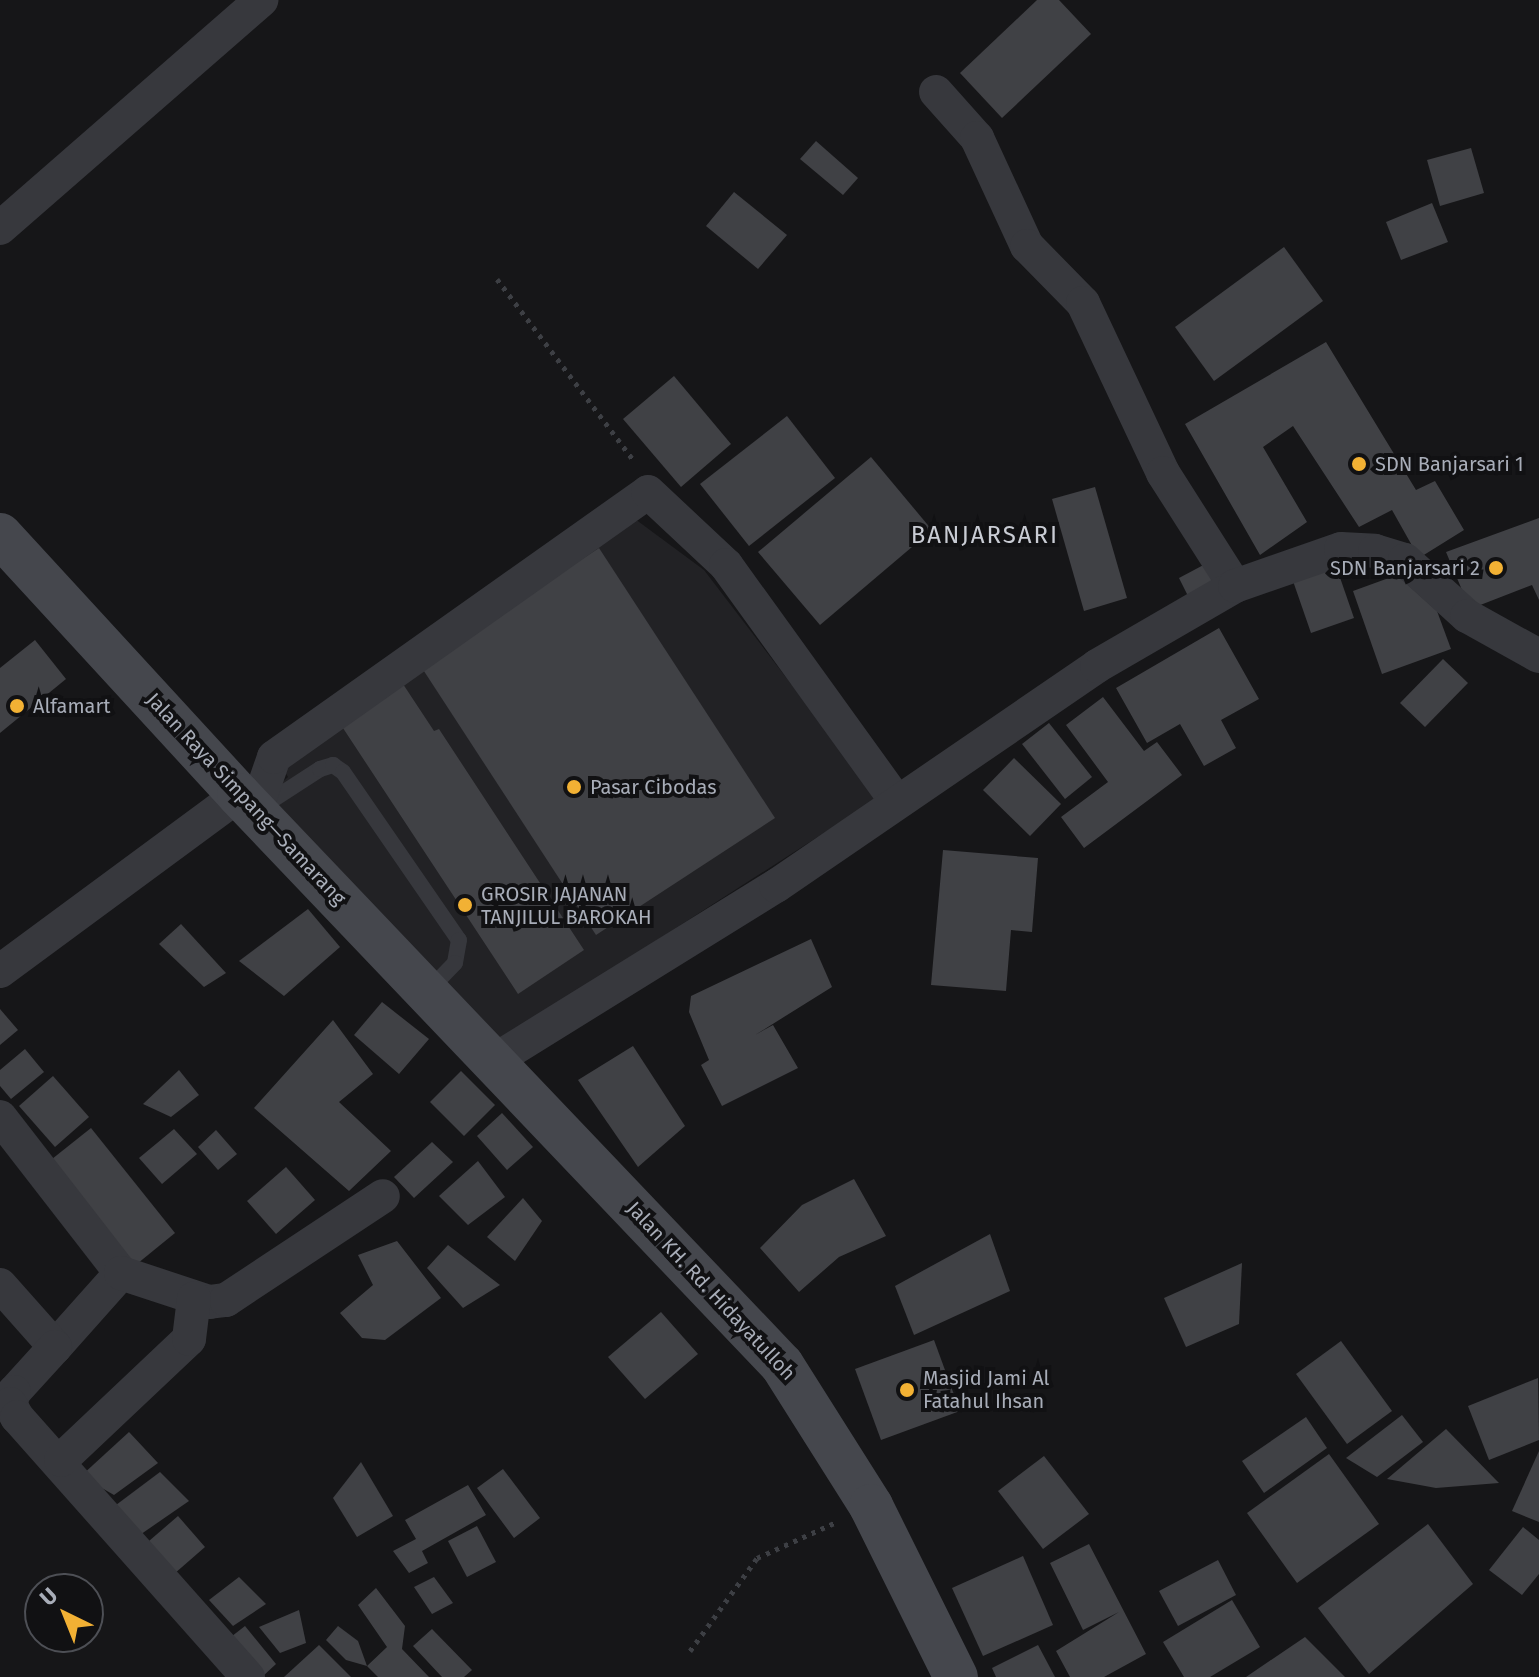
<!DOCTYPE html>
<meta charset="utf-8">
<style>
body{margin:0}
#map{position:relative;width:1539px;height:1677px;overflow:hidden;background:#161618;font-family:"Fira Sans",sans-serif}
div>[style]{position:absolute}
.built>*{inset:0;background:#222225}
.building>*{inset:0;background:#404145}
.path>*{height:5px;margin-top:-2.5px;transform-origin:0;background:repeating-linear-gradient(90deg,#3d3f44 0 4px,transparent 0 10px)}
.lane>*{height:16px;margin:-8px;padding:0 8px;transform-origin:8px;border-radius:8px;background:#37383d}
.street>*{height:34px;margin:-17px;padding:0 17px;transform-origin:17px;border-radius:17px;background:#37383d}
.secondary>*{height:44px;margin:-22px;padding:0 22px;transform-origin:22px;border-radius:22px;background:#45474d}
.dots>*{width:22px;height:22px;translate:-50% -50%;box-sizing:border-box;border:4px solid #111113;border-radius:50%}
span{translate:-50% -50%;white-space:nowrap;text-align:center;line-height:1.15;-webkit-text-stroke:8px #111113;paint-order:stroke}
.poi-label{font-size:20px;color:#a8adb8}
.left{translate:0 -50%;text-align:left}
.right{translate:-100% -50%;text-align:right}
.street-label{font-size:20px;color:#a8adb8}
.quarter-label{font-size:24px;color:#c9ccd4;letter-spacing:2px}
.north{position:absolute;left:24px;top:1573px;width:80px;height:80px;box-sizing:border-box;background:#111113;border:2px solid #4d4f55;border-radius:50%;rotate:317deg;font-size:22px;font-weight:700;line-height:32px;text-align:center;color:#a8adb8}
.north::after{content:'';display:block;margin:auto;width:28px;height:36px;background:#f2b134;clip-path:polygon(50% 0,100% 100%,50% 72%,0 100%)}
</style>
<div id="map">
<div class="built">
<div style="clip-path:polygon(631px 516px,704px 570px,878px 798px,502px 1040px,267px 796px,288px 777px,277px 759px)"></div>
</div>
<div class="building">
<div style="clip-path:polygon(1037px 0,1059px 0,1091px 34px,1002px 118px,960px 73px)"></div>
<div style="clip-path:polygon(816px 141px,858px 178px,843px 195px,800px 159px)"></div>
<div style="clip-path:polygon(1471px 148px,1484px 193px,1440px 206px,1427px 160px)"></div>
<div style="clip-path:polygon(734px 192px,787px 235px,758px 269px,706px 226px)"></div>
<div style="clip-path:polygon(1432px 203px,1448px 242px,1401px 260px,1386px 222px)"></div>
<div style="clip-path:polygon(1284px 247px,1323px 301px,1214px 381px,1175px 327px)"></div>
<div style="clip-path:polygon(1326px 342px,1416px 490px,1435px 481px,1464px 530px,1419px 558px,1392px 510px,1359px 527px,1293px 426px,1263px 447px,1307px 522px,1260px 555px,1185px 424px)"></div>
<div style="clip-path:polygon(674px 376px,731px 444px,681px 487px,623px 419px)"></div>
<div style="clip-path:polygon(787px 416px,835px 478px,749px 546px,700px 484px)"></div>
<div style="clip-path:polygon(871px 457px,932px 530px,820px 625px,758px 552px)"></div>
<div style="clip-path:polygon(1095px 487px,1127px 598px,1084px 611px,1052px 499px)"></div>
<div style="clip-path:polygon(1539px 518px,1539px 600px,1532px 585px,1470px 609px,1446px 552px)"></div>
<div style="clip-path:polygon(599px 548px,775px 818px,596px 935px,420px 665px)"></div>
<div style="clip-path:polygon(1211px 561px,1223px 585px,1191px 602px,1179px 578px)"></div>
<div style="clip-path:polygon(1336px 566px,1354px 618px,1311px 633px,1293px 581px)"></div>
<div style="clip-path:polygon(1397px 575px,1437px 611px,1451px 649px,1382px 674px,1353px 591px)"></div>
<div style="clip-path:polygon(1219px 628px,1259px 699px,1221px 720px,1236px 748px,1204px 766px,1180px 724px,1147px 743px,1116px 688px)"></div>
<div style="clip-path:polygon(35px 640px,66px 679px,0 733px,0 668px)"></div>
<div style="clip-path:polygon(1443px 659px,1468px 683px,1425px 727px,1400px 703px)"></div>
<div style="clip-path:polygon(401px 681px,434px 731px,439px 729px,584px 950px,518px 994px,339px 722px)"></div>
<div style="clip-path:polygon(1103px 697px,1144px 751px,1157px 742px,1182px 775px,1084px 848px,1061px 817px,1108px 782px,1066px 725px)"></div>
<div style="clip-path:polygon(1049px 723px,1092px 777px,1065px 799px,1022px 744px)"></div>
<div style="clip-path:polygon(1014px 758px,1061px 804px,1030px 836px,983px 790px)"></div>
<div style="clip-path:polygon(943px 850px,1038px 858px,1032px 932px,1011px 930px,1006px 991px,931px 985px)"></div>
<div style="clip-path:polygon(308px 909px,340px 947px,284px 996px,239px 961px)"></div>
<div style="clip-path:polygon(181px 924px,226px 973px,204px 987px,159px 944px)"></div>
<div style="clip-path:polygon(811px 939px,832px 987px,755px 1035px,773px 1025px,798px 1068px,722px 1106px,701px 1065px,709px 1060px,689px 1012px,691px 996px)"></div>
<div style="clip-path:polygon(382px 1002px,429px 1039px,399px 1074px,354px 1035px)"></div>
<div style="clip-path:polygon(0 1009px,18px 1030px,0 1045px)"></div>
<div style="clip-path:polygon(333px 1020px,373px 1074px,339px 1102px,391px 1151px,349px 1191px,254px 1108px)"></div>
<div style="clip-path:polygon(633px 1046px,685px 1126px,638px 1167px,578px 1080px)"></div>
<div style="clip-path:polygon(25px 1049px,44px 1072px,11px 1099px,0 1086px,0 1070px)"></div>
<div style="clip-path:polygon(179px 1070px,199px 1095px,171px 1117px,143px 1104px)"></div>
<div style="clip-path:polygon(461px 1071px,495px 1105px,464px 1136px,430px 1102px)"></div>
<div style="clip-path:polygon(53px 1076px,89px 1117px,55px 1147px,19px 1106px)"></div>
<div style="clip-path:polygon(502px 1113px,533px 1147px,507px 1170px,477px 1136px)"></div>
<div style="clip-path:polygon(91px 1128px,175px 1233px,132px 1268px,47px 1163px)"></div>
<div style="clip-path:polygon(174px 1129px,197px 1154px,162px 1184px,139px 1158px)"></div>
<div style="clip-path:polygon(216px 1130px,237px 1154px,218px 1170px,198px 1147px)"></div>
<div style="clip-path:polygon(432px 1142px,453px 1162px,414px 1198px,394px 1177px)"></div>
<div style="clip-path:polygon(478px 1161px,505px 1197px,468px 1225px,439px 1196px)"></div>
<div style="clip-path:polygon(286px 1167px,315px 1200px,276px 1234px,247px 1201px)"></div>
<div style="clip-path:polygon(854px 1179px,886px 1236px,839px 1257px,799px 1292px,760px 1248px,802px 1205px)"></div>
<div style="clip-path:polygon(523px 1198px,542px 1221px,515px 1261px,487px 1237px)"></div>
<div style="clip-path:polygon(990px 1234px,1010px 1291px,914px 1335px,895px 1286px)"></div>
<div style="clip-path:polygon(397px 1241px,441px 1298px,385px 1340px,362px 1338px,340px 1313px,373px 1285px,358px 1255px)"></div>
<div style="clip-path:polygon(448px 1245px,500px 1285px,463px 1308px,427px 1268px)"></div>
<div style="clip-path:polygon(1242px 1263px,1239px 1324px,1186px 1347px,1164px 1298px)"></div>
<div style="clip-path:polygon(661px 1312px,698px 1354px,645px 1399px,608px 1357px)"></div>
<div style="clip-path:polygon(934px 1340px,960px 1411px,881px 1440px,855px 1369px)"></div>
<div style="clip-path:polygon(1341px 1341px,1392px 1411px,1347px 1444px,1296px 1374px)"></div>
<div style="clip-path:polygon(1538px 1378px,1539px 1440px,1489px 1460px,1468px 1406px)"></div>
<div style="clip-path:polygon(1402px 1415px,1423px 1442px,1377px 1477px,1346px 1458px)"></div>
<div style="clip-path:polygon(1306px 1417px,1327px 1448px,1264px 1493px,1242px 1461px)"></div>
<div style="clip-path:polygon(1446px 1429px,1499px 1483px,1436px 1488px,1387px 1479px)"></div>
<div style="clip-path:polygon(129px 1432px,158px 1463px,114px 1495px,81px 1476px)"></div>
<div style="clip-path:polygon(1539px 1451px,1539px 1522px,1512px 1511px)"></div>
<div style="clip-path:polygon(1329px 1454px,1379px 1524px,1297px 1583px,1247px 1513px)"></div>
<div style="clip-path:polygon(1044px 1456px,1089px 1514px,1043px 1549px,998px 1491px)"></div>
<div style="clip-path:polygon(361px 1462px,393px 1516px,357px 1537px,333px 1498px)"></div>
<div style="clip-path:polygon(503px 1469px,540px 1518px,514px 1538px,477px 1488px)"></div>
<div style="clip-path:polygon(160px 1472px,189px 1501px,134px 1539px,116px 1505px)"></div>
<div style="clip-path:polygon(468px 1485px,486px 1515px,422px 1551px,428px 1563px,409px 1573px,393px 1551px,416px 1539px,405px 1520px)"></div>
<div style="clip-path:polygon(178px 1516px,205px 1547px,174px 1574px,149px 1541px)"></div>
<div style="clip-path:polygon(1428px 1524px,1473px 1584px,1369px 1674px,1318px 1608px)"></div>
<div style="clip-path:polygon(477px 1526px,496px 1562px,467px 1577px,448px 1541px)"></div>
<div style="clip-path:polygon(1523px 1527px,1539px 1540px,1539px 1574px,1522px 1595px,1489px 1570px)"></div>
<div style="clip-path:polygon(1089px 1544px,1146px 1654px,1104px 1677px,1070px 1677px,1056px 1651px,1119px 1612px,1083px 1630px,1050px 1563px)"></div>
<div style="clip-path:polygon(1023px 1556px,1053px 1625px,983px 1656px,952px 1588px)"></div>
<div style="clip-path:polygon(1218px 1560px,1236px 1595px,1178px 1626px,1159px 1591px)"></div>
<div style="clip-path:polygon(239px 1577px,266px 1604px,233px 1626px,209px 1600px)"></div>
<div style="clip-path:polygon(434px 1577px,453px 1603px,432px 1614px,414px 1587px)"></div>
<div style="clip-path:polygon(376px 1588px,405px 1626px,402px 1649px,429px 1677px,378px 1677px,367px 1666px,387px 1647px,358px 1605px)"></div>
<div style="clip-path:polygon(1232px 1600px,1260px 1647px,1210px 1677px,1184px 1677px,1163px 1642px)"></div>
<div style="clip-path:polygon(299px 1610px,306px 1643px,280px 1653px,259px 1627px)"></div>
<div style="clip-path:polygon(245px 1626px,276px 1664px,262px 1677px,227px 1640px)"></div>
<div style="clip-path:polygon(338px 1626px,358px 1641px,367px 1666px,346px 1660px,326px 1640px)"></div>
<div style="clip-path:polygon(432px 1629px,472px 1670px,464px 1677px,442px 1677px,413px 1646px)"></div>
<div style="clip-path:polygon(1305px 1637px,1345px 1677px,1246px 1677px)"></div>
<div style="clip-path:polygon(319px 1645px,351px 1677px,284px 1677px)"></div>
<div style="clip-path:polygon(1038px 1645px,1055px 1677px,996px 1677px,992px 1668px)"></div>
</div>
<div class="path">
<div style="left:497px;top:279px;width:229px;rotate:53deg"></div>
<div style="left:690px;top:1651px;width:115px;rotate:-54.2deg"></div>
<div style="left:757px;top:1558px;width:85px;rotate:-24.4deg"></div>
</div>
<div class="lane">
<div style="left:263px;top:806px;width:68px;rotate:-33deg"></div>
<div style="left:320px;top:769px;width:14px;rotate:-17deg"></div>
<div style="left:333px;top:765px;width:12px;rotate:35deg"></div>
<div style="left:343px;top:772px;width:204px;rotate:55.4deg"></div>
<div style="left:459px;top:940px;width:23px;rotate:100deg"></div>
<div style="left:455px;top:963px;width:39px;rotate:134deg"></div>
</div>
<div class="street">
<div style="left:936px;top:92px;width:62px;rotate:48.3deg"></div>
<div style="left:977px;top:138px;width:119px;rotate:65.2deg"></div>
<div style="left:1027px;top:246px;width:80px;rotate:45.5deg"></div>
<div style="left:1083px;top:303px;width:188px;rotate:64.8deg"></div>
<div style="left:1163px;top:473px;width:134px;rotate:57.5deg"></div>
<div style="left:0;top:228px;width:347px;rotate:-41.1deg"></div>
<div style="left:255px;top:812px;width:58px;rotate:-70.9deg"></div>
<div style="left:274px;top:757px;width:458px;rotate:-35.3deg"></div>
<div style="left:648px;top:492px;width:107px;rotate:43.1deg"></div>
<div style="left:726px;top:565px;width:292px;rotate:54.2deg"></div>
<div style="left:0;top:971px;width:297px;rotate:-36.4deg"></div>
<div style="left:495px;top:1060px;width:331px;rotate:-31.8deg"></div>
<div style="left:776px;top:886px;width:389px;rotate:-34.4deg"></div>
<div style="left:1097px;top:666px;width:160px;rotate:-30.1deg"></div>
<div style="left:1235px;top:586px;width:112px;rotate:-19.2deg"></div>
<div style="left:1341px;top:549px;width:34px;rotate:3deg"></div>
<div style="left:1375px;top:551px;width:31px;rotate:17deg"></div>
<div style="left:1405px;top:560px;width:84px;rotate:42.1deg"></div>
<div style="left:1467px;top:616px;width:82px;rotate:29.1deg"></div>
<div style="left:0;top:1117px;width:197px;rotate:52.2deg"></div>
<div style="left:121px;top:1273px;width:99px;rotate:131.7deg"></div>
<div style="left:121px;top:1273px;width:93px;rotate:18.2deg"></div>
<div style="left:209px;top:1302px;width:17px;rotate:-7deg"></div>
<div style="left:226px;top:1300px;width:188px;rotate:-33.5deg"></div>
<div style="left:0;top:1285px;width:83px;rotate:48.4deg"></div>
<div style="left:55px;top:1347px;width:61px;rotate:132.3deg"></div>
<div style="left:14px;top:1392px;width:13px;rotate:108deg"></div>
<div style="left:10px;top:1404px;width:15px;rotate:62deg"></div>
<div style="left:17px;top:1417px;width:348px;rotate:48.4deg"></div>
<div style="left:61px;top:1460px;width:176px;rotate:-43.4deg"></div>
<div style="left:189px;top:1339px;width:41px;rotate:-83deg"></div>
</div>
<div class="secondary">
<div style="left:0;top:535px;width:353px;rotate:47.4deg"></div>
<div style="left:239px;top:795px;width:787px;rotate:46.39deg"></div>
<div style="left:782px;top:1365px;width:167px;rotate:57.7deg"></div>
<div style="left:871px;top:1506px;width:191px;rotate:63.6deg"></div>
</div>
<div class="dots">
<div style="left:1359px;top:464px;background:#f2b134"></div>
<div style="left:1496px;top:568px;background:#f2b134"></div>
<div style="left:17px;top:706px;background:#f2b134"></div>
<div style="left:574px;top:787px;background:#f2b134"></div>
<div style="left:465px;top:905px;background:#f2b134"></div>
<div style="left:907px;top:1390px;background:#f2b134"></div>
</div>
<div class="poi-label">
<span class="left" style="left:1375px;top:464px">SDN Banjarsari 1</span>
<span class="right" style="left:1480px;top:568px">SDN Banjarsari 2</span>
<span class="left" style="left:33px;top:706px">Alfamart</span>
<span class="left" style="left:590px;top:787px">Pasar Cibodas</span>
<span class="left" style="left:481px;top:906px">GROSIR JAJANAN<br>TANJILUL BAROKAH</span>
<span class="left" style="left:923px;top:1390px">Masjid Jami Al<br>Fatahul Ihsan</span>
</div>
<div class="street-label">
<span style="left:246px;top:799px;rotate:47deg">Jalan Raya Simpang—Samarang</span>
<span style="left:711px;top:1291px;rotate:47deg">Jalan KH. Rd. Hidayatulloh</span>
</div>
<div class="quarter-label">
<span style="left:985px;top:536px">BANJARSARI</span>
</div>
<div class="north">U</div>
</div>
